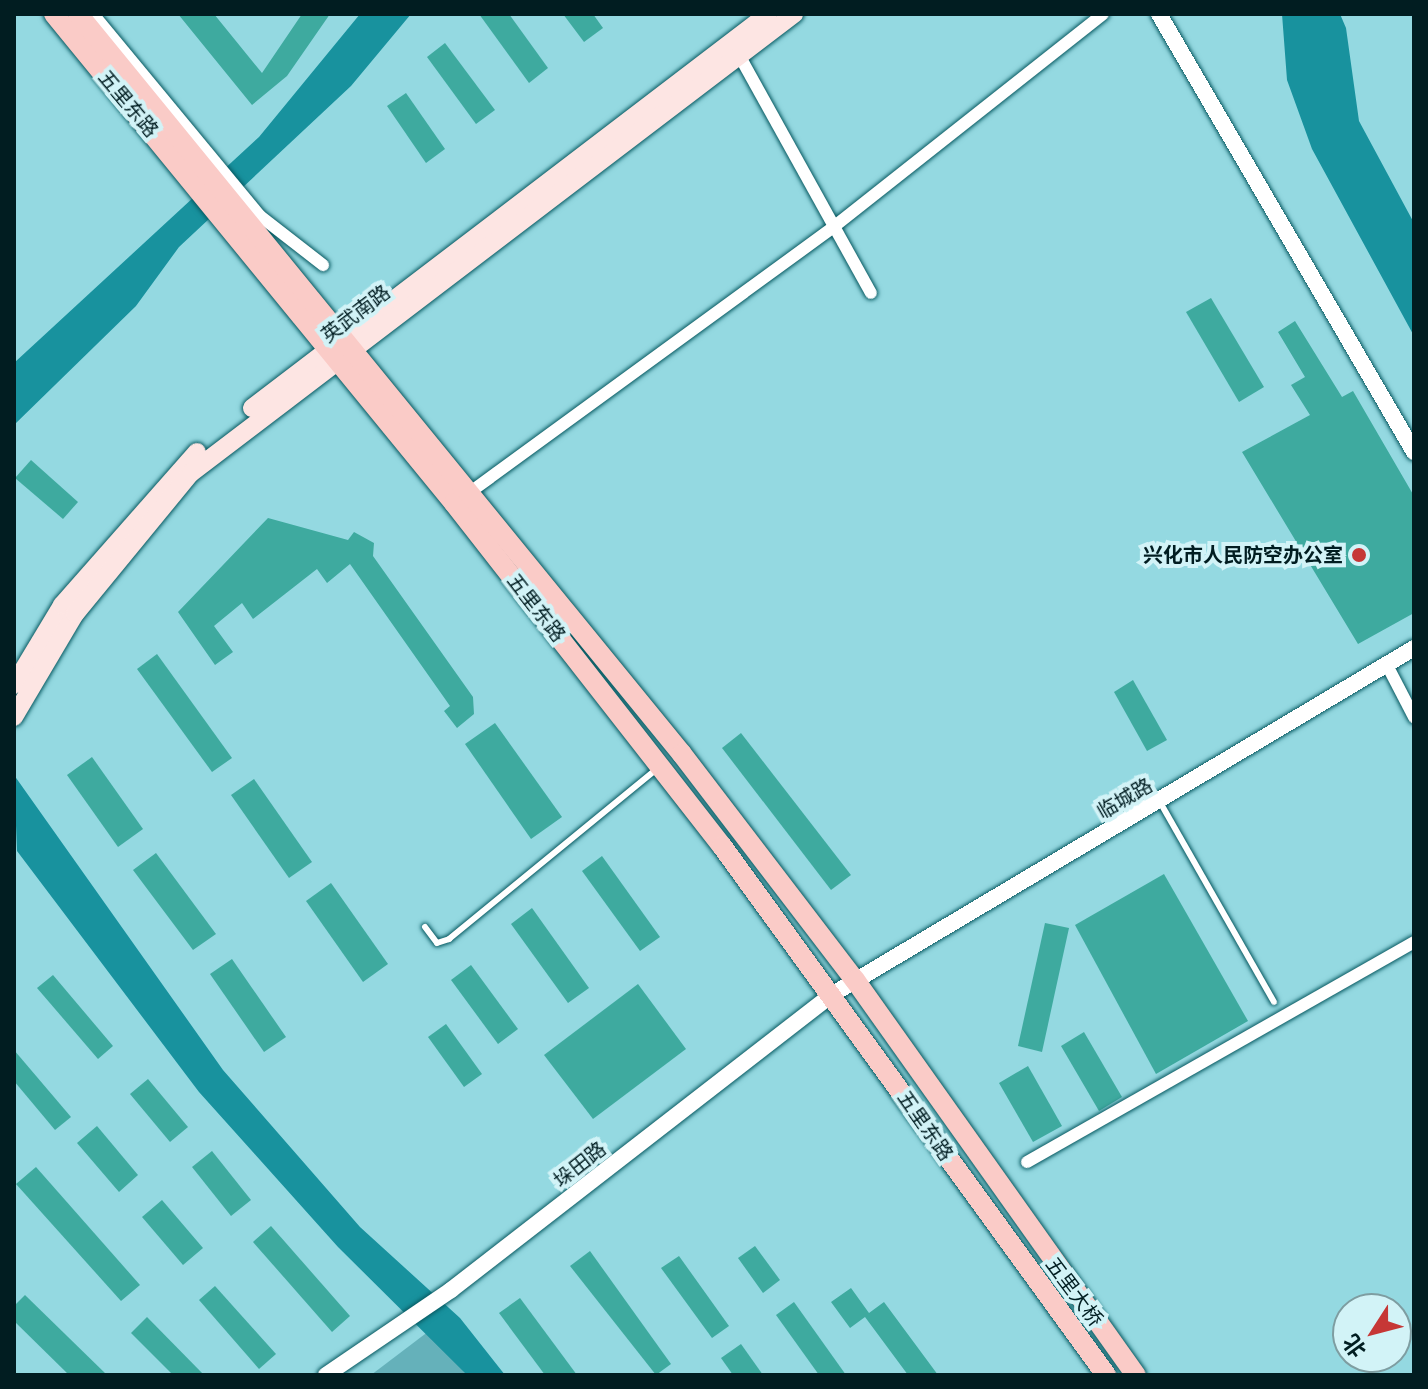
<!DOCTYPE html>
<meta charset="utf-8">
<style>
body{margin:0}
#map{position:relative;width:1428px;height:1389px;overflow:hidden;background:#94d9e1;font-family:Inter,"Noto Sans SC",sans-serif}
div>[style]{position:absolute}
.green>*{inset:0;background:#65b1ba}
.water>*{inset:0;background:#18929e}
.building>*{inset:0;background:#3eaa9f}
.roads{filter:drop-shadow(0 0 2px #065860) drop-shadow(0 0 2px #065860)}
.service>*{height:6px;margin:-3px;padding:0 3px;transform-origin:3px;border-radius:3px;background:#fff}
.minor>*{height:12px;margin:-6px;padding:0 6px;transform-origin:6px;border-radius:6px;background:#fff}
.tertiary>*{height:16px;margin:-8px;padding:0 8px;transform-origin:8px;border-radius:8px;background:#fff}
.secondary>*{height:18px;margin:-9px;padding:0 9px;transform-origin:9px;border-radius:9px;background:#fde5e3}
.primary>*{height:20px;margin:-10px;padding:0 10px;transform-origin:10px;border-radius:10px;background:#facbc7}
.dots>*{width:22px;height:22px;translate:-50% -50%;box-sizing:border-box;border:4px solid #d2f3f7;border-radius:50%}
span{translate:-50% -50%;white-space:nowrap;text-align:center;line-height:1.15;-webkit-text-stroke:8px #d2f3f7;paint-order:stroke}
.street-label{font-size:20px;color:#011d21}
.poi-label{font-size:20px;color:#011d21;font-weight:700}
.right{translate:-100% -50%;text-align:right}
.frame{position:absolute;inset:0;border:16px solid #011d21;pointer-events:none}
.north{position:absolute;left:1332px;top:1293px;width:80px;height:80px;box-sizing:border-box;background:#d2f3f7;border:2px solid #7e9da1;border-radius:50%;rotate:234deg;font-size:22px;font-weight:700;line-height:32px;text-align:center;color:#011d21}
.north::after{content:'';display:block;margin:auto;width:28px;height:36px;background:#c63736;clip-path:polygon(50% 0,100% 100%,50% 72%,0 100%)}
</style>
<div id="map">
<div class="green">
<div style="clip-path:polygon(429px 1331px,467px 1375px,371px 1375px)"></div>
</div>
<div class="water">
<div style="clip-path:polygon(360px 14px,411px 14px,351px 86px,179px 247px,136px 306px,14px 425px,14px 363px,259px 137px)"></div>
<div style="clip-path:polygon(1282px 14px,1340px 14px,1346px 28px,1359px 121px,1414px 223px,1414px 336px,1312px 149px,1287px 80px)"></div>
<div style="clip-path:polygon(14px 775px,223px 1070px,360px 1227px,460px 1318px,505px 1375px,467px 1375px,338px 1247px,199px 1092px,17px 851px)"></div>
</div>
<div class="building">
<div style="clip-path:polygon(178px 14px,214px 14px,262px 73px,302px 14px,330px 14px,287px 76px,252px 105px)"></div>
<div style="clip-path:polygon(479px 14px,509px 14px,548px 68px,529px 83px)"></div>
<div style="clip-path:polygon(563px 14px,593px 14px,603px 28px,584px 42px)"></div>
<div style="clip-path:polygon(445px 43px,495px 110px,476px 124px,427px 57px)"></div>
<div style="clip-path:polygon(406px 93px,445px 149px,426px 163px,387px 106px)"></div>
<div style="clip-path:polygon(1211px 298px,1264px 387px,1239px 402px,1186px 312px)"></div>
<div style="clip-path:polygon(1295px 321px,1342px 397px,1353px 391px,1414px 496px,1414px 613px,1358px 644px,1242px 452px,1310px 415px,1291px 385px,1305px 377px,1278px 332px)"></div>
<div style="clip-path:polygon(31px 460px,78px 502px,63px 519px,15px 478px)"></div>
<div style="clip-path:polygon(268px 518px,348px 540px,354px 532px,374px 543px,373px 556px,473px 697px,474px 714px,457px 728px,444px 711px,450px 706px,350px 564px,327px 583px,317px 569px,253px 619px,242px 603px,214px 626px,233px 652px,215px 665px,178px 612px)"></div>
<div style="clip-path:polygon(157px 654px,232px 758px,212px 772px,137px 669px)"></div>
<div style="clip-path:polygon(1133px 680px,1167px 740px,1147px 751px,1114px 692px)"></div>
<div style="clip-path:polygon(495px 723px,562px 817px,531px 839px,465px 744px)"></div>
<div style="clip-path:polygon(741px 733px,851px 875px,831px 890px,722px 748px)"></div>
<div style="clip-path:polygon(92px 757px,143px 829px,118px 847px,67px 775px)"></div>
<div style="clip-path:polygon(254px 779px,312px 862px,289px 878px,231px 795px)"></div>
<div style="clip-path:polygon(156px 853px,216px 934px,193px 950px,133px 870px)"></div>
<div style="clip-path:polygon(602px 856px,660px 937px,640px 951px,582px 871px)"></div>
<div style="clip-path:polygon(1164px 874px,1248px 1021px,1156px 1074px,1075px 925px)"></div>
<div style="clip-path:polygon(331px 883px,388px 964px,363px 982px,306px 901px)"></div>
<div style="clip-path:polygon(532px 908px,589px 988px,568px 1003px,511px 924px)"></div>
<div style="clip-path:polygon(1045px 923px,1069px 928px,1042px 1052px,1018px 1046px)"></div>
<div style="clip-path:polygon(232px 959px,286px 1037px,264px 1052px,210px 974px)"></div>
<div style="clip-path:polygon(471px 965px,518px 1029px,498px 1044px,451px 980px)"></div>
<div style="clip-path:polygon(53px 975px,113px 1046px,98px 1059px,37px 988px)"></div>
<div style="clip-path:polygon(638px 984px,686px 1049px,593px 1119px,544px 1055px)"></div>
<div style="clip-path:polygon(446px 1024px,482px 1074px,464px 1087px,428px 1037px)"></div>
<div style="clip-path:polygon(1084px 1032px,1122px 1097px,1099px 1111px,1061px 1046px)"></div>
<div style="clip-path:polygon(14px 1050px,71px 1117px,55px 1130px,14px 1081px)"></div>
<div style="clip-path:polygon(1028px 1066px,1062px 1126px,1033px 1142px,999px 1083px)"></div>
<div style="clip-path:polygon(148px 1079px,188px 1127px,170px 1142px,130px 1094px)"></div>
<div style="clip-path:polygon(97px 1126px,138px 1175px,119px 1192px,77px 1143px)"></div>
<div style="clip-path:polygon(212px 1151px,251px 1200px,231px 1216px,192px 1167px)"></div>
<div style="clip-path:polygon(36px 1167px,140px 1285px,121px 1301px,16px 1184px)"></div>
<div style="clip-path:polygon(162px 1200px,203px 1248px,183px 1265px,142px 1217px)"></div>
<div style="clip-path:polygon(271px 1226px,350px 1316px,332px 1332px,253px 1242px)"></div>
<div style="clip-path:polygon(755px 1246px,780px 1280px,763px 1293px,738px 1258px)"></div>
<div style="clip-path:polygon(590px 1251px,671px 1364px,656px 1375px,570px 1266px)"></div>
<div style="clip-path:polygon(679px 1256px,729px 1326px,712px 1338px,661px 1268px)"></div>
<div style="clip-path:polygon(215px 1286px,276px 1354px,259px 1369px,199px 1300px)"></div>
<div style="clip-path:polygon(851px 1288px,869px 1313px,884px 1302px,938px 1375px,908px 1375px,865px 1317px,850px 1328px,831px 1302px)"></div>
<div style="clip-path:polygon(25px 1295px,107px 1375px,69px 1375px,14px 1321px,14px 1306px)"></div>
<div style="clip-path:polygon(520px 1298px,577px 1375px,545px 1375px,499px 1313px)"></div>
<div style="clip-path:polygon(794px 1302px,846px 1375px,819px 1375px,776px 1315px)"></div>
<div style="clip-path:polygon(147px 1317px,204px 1375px,173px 1375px,131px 1333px)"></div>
<div style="clip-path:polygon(741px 1344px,763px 1375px,733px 1375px,721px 1358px)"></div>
</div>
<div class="roads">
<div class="service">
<div style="left:1160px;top:802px;width:230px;rotate:60.3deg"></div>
<div style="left:425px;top:927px;width:20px;rotate:53deg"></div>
<div style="left:437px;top:943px;width:13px;rotate:-18deg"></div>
<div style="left:449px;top:939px;width:269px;rotate:-39.3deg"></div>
</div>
<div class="minor">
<div style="left:93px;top:14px;width:262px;rotate:50.4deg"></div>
<div style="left:260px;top:216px;width:80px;rotate:37.9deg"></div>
<div style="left:739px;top:55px;width:272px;rotate:61deg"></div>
<div style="left:473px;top:490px;width:449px;rotate:-36.1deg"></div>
<div style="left:836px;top:225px;width:340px;rotate:-38.3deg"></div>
<div style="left:1387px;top:665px;width:59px;rotate:62.6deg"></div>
<div style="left:1027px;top:1162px;width:445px;rotate:-29.6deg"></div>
</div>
<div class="tertiary">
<div style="left:1159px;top:14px;width:507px;rotate:59.79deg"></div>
<div style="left:326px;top:1375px;width:151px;rotate:-34.2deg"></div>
<div style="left:451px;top:1290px;width:483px;rotate:-37.8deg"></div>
<div style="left:833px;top:994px;width:676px;rotate:-30.77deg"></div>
</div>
<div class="secondary">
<div style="left:252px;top:408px;width:649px;rotate:-37.36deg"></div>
<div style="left:14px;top:685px;width:93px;rotate:-59deg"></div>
<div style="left:62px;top:605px;width:204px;rotate:-48.6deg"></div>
<div style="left:14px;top:717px;width:120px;rotate:-59.4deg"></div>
<div style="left:75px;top:614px;width:183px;rotate:-50.6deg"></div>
<div style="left:191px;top:473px;width:758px;rotate:-37.28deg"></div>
</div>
<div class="primary">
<div style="left:54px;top:14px;width:632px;rotate:50.72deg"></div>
<div style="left:454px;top:503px;width:435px;rotate:52deg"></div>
<div style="left:722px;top:846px;width:654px;rotate:54.02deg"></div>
<div style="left:78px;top:14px;width:955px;rotate:50.78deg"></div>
<div style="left:682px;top:754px;width:285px;rotate:52.6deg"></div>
<div style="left:855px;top:980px;width:485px;rotate:54.6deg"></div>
</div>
</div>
<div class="dots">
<div style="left:1359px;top:555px;background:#c63736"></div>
</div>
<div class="street-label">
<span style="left:128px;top:104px;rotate:50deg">五里东路</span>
<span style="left:356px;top:314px;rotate:-37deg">英武南路</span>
<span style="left:536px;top:608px;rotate:52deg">五里东路</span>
<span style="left:1125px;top:799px;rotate:-30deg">临城路</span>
<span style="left:925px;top:1126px;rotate:55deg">五里东路</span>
<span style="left:580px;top:1165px;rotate:-38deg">垛田路</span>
<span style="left:1074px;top:1292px;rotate:53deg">五里大桥</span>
</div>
<div class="poi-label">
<span class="right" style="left:1343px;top:555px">兴化市人民防空办公室</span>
</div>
<div class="frame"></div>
<div class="north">北</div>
</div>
